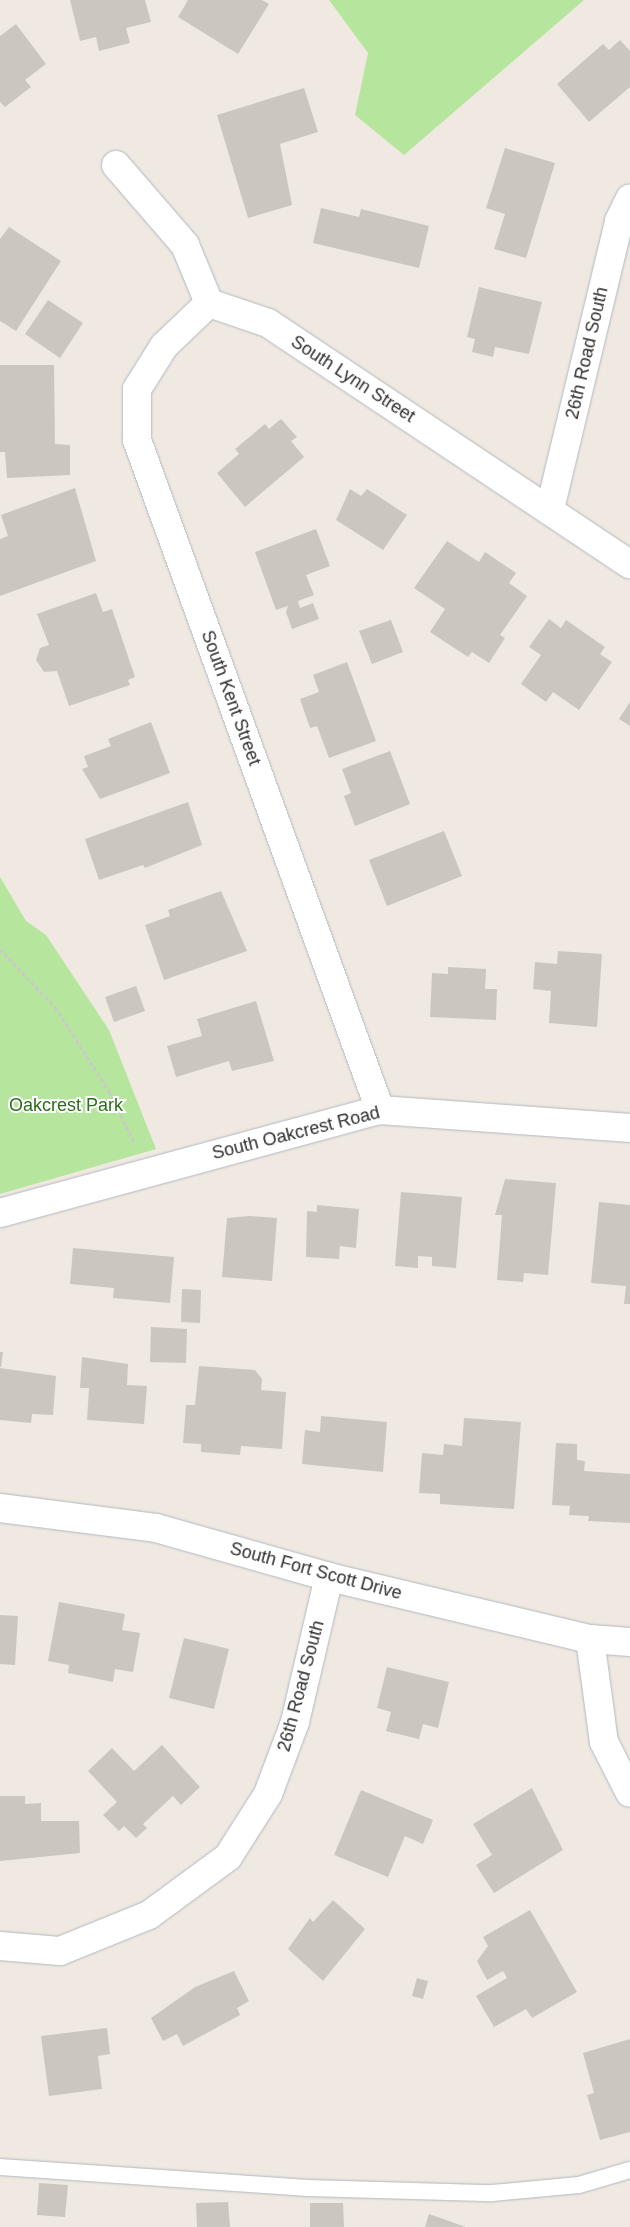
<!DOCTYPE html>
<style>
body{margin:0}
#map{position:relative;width:630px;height:2227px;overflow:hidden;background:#efe9e1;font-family:Helvetica,sans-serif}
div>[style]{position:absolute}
.green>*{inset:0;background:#b6e59e}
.building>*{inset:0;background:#cbc7bf}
.path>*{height:3px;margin-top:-1.5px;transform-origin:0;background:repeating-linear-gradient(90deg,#c9c9c9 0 4px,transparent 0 6.5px)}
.roads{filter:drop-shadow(0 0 1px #b4b7c1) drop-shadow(0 0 1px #b4b7c1)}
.service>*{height:16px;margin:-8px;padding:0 8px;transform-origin:8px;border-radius:8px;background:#fff}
.minor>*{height:28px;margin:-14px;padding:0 14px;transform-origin:14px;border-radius:14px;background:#fff}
.tertiary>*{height:28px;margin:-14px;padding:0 14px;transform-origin:14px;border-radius:14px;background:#fff}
span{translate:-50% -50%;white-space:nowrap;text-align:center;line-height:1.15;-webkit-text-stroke:4px #fff;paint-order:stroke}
.street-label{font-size:18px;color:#2e2e2e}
.park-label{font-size:18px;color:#2c6e1b}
</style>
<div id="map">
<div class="green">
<div style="clip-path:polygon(329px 0,584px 0,404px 155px,355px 115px,368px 53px)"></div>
<div style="clip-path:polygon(0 877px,26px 921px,46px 935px,109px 1030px,156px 1149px,0 1194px)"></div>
</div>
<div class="building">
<div style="clip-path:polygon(70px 0,145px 0,151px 22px,126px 28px,130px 43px,99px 51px,96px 37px,80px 41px)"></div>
<div style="clip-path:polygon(188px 0,262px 0,269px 4px,238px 54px,178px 17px)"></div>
<div style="clip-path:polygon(16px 24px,46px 64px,25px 80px,31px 87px,5px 107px,0 102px,0 36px)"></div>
<div style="clip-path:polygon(620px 40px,630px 51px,630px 87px,589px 122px,557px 84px,603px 44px,609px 50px)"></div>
<div style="clip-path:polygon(304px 88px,318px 132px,280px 144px,292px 205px,248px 218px,217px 115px)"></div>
<div style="clip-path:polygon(505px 148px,555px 163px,526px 258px,494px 249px,505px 214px,486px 208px)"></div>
<div style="clip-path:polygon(321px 208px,359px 217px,361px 209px,429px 226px,419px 268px,313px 243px)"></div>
<div style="clip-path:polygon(9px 227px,61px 261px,16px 331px,0 321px,0 239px)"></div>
<div style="clip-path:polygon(479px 287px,542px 302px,529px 354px,495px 347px,493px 357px,472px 352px,475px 339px,467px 337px)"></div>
<div style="clip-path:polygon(48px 300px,83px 323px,60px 358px,25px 334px)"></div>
<div style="clip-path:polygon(0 365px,54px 365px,55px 444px,70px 445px,70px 475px,7px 478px,5px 452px,0 452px)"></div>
<div style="clip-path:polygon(281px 419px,297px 437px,291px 441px,304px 457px,245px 507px,217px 473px,239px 454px,235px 449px,265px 424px,269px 429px)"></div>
<div style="clip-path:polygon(75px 488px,96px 561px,0 596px,0 539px,8px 536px,1px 515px)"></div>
<div style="clip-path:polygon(350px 489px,361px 496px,367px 489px,407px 515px,383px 550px,336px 520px)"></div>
<div style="clip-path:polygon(316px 529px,330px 566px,306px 575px,314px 595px,298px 601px,300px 608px,313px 603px,319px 619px,292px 629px,286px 612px,288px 606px,276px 610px,255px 552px)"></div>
<div style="clip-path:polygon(447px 541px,479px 562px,485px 552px,516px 573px,509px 583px,527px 596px,500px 635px,505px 638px,489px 663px,472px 652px,468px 657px,430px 632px,445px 609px,414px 588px)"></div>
<div style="clip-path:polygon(96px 593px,103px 612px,112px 609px,135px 677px,128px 680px,130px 685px,69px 706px,57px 671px,44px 672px,36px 660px,40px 648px,49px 645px,37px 614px)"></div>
<div style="clip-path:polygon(549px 619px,561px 628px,566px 620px,605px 647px,600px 654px,612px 662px,579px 710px,553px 692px,546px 702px,521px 684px,541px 655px,529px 647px)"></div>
<div style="clip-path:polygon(391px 620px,403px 652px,372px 664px,359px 631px)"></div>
<div style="clip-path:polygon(347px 662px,376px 741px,329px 758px,317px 726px,310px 728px,300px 699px,319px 692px,313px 675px)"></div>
<div style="clip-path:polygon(630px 702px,630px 726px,619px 719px)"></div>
<div style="clip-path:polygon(151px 722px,170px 773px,100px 799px,82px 769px,88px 767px,84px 756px,111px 746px,108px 739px)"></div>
<div style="clip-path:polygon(390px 751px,410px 804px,355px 826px,344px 796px,351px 793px,342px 769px)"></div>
<div style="clip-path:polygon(188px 802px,202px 845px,145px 868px,143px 865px,99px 880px,85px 839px)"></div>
<div style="clip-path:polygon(444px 831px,462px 876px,387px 906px,369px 860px)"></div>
<div style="clip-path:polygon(221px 891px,247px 951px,164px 980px,145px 925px,170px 916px,168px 910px)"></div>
<div style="clip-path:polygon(558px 951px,602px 954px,597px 1027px,549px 1023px,551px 991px,533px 989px,535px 962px,557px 964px)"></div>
<div style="clip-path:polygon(448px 967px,486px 969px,485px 989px,497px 989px,496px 1020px,430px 1017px,432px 973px,448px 974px)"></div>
<div style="clip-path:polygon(136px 986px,145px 1011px,114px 1022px,105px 997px)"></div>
<div style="clip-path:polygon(256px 1001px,274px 1061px,232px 1071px,229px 1061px,176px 1077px,167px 1046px,202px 1036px,197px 1019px)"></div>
<div style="clip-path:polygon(505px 1179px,556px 1183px,548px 1275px,524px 1273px,523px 1282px,497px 1280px,502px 1215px,495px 1215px)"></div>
<div style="clip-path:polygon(401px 1192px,462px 1197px,456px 1268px,432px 1266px,432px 1257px,418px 1256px,418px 1268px,395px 1266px)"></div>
<div style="clip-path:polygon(599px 1202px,630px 1205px,630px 1304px,624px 1304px,626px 1286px,591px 1283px)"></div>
<div style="clip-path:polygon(317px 1205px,359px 1209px,356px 1248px,340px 1246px,339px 1259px,306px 1257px,307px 1211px,317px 1212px)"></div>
<div style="clip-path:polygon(249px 1216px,277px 1218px,272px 1281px,222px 1277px,227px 1218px)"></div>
<div style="clip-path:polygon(73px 1248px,174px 1257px,170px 1303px,113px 1298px,114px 1288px,70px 1284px)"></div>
<div style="clip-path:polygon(182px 1289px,201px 1290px,200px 1323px,181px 1322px)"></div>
<div style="clip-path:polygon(151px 1327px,187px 1329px,186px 1363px,150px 1362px)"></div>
<div style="clip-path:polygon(0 1352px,3px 1352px,1px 1367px,0 1367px)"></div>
<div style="clip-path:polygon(82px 1357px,128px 1364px,127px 1385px,147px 1386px,144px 1424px,87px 1420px,89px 1388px,80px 1388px)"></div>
<div style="clip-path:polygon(199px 1366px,255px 1370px,262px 1379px,261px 1390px,286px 1392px,282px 1449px,241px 1446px,240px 1455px,201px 1452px,201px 1444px,183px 1443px,186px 1405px,195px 1405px)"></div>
<div style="clip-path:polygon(0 1368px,56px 1376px,53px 1415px,32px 1414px,31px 1423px,0 1420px)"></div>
<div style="clip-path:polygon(321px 1416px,387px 1422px,383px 1472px,302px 1464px,305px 1430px,320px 1432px)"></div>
<div style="clip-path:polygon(464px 1418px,521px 1422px,514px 1509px,440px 1504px,440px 1494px,419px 1493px,422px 1453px,443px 1455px,444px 1444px,462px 1446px)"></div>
<div style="clip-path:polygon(556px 1443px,577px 1444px,577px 1460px,585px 1461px,584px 1471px,630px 1474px,630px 1523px,588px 1521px,589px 1516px,569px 1515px,570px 1506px,552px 1505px)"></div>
<div style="clip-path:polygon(59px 1602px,125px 1614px,122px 1630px,140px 1633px,133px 1672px,115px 1669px,113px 1682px,68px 1673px,69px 1665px,48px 1661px)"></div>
<div style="clip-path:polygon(0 1615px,18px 1616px,15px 1665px,0 1664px)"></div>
<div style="clip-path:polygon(184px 1638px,229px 1649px,214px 1709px,169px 1698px)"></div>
<div style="clip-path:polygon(387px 1667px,449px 1682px,438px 1728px,423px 1724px,419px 1739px,386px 1731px,391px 1712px,377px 1708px)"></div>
<div style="clip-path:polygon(162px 1745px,200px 1787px,181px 1805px,173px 1796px,143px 1824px,147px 1828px,136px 1838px,124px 1826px,119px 1831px,103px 1815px,117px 1802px,88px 1771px,112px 1748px,134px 1771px)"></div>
<div style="clip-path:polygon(532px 1788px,563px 1850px,494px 1893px,476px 1865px,492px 1855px,473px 1824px)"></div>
<div style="clip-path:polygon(361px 1790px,433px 1820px,423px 1844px,405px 1836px,388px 1877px,334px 1855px)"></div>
<div style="clip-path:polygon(0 1796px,25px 1796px,25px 1804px,41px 1803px,41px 1821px,79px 1821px,80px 1853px,0 1861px)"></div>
<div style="clip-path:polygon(333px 1900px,365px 1929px,323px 1981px,288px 1949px,310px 1918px,313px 1922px)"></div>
<div style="clip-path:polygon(530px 1910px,577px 1992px,532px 2018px,526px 2009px,494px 2027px,476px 1996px,507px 1978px,503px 1971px,487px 1980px,477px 1961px,488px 1946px,483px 1937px)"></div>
<div style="clip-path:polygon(234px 1971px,249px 2001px,237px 2008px,240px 2015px,183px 2046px,177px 2034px,163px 2041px,151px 2018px,195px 1987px)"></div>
<div style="clip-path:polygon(417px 1978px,428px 1981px,423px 1999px,412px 1996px)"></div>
<div style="clip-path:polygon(107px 2028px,110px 2054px,98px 2056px,102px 2089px,49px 2096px,41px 2036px)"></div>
<div style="clip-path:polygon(630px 2039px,630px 2132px,600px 2140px,587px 2095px,594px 2093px,583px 2053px)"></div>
<div style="clip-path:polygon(39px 2183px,68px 2185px,65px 2217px,37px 2215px)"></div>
<div style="clip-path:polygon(228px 2202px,230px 2227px,197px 2227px,196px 2203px)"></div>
<div style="clip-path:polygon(310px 2203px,343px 2203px,344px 2227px,310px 2227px)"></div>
<div style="clip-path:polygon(429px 2214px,466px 2227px,425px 2227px)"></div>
</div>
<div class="path">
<div style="left:0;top:949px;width:80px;rotate:46.5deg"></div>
<div style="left:55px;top:1007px;width:100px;rotate:57.3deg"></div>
<div style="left:109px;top:1091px;width:57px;rotate:63.9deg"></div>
</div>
<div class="roads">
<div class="service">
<div style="left:0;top:2167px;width:309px;rotate:3.9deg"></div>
<div style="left:308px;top:2188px;width:184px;rotate:1.6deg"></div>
<div style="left:492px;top:2193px;width:87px;rotate:-5.3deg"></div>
<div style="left:579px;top:2185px;width:53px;rotate:-16.4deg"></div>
</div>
<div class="minor">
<div style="left:116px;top:165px;width:106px;rotate:49.2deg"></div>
<div style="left:185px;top:245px;width:63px;rotate:67.5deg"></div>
<div style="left:209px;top:303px;width:62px;rotate:18.7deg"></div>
<div style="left:268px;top:323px;width:435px;rotate:33.7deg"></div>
<div style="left:209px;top:303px;width:62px;rotate:136.3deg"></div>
<div style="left:164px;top:346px;width:51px;rotate:122.1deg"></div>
<div style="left:137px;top:389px;width:51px;rotate:90deg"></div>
<div style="left:137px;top:440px;width:713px;rotate:70.06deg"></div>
<div style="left:550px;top:509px;width:296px;rotate:-76.5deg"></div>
<div style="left:619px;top:221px;width:25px;rotate:-64deg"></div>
<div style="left:0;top:1213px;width:394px;rotate:-15.2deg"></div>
<div style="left:380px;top:1110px;width:251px;rotate:4.1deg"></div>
<div style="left:590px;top:1639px;width:104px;rotate:82.3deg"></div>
<div style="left:604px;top:1742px;width:57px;rotate:63deg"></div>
<div style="left:0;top:1946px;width:60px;rotate:4.8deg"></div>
<div style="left:60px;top:1951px;width:96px;rotate:-22deg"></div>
<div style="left:149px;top:1915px;width:98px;rotate:-36.3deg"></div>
<div style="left:228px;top:1857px;width:75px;rotate:-57.6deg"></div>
<div style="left:268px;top:1794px;width:77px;rotate:-69.4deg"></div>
<div style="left:295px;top:1722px;width:149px;rotate:-76.8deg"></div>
</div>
<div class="tertiary">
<div style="left:0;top:1508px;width:157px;rotate:7.3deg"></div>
<div style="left:156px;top:1528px;width:180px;rotate:15.8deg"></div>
<div style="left:329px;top:1577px;width:268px;rotate:13.4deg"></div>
<div style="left:590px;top:1639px;width:40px;rotate:4.3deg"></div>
</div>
</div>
<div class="street-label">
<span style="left:587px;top:353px;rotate:-77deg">26th Road South</span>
<span style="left:353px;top:379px;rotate:33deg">South Lynn Street</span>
<span style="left:231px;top:698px;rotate:70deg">South Kent Street</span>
<span style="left:296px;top:1133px;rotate:-14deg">South Oakcrest Road</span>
<span style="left:316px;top:1571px;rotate:15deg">South Fort Scott Drive</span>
<span style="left:301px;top:1686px;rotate:-75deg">26th Road South</span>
</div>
<div class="park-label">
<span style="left:66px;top:1105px">Oakcrest Park</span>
</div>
</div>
